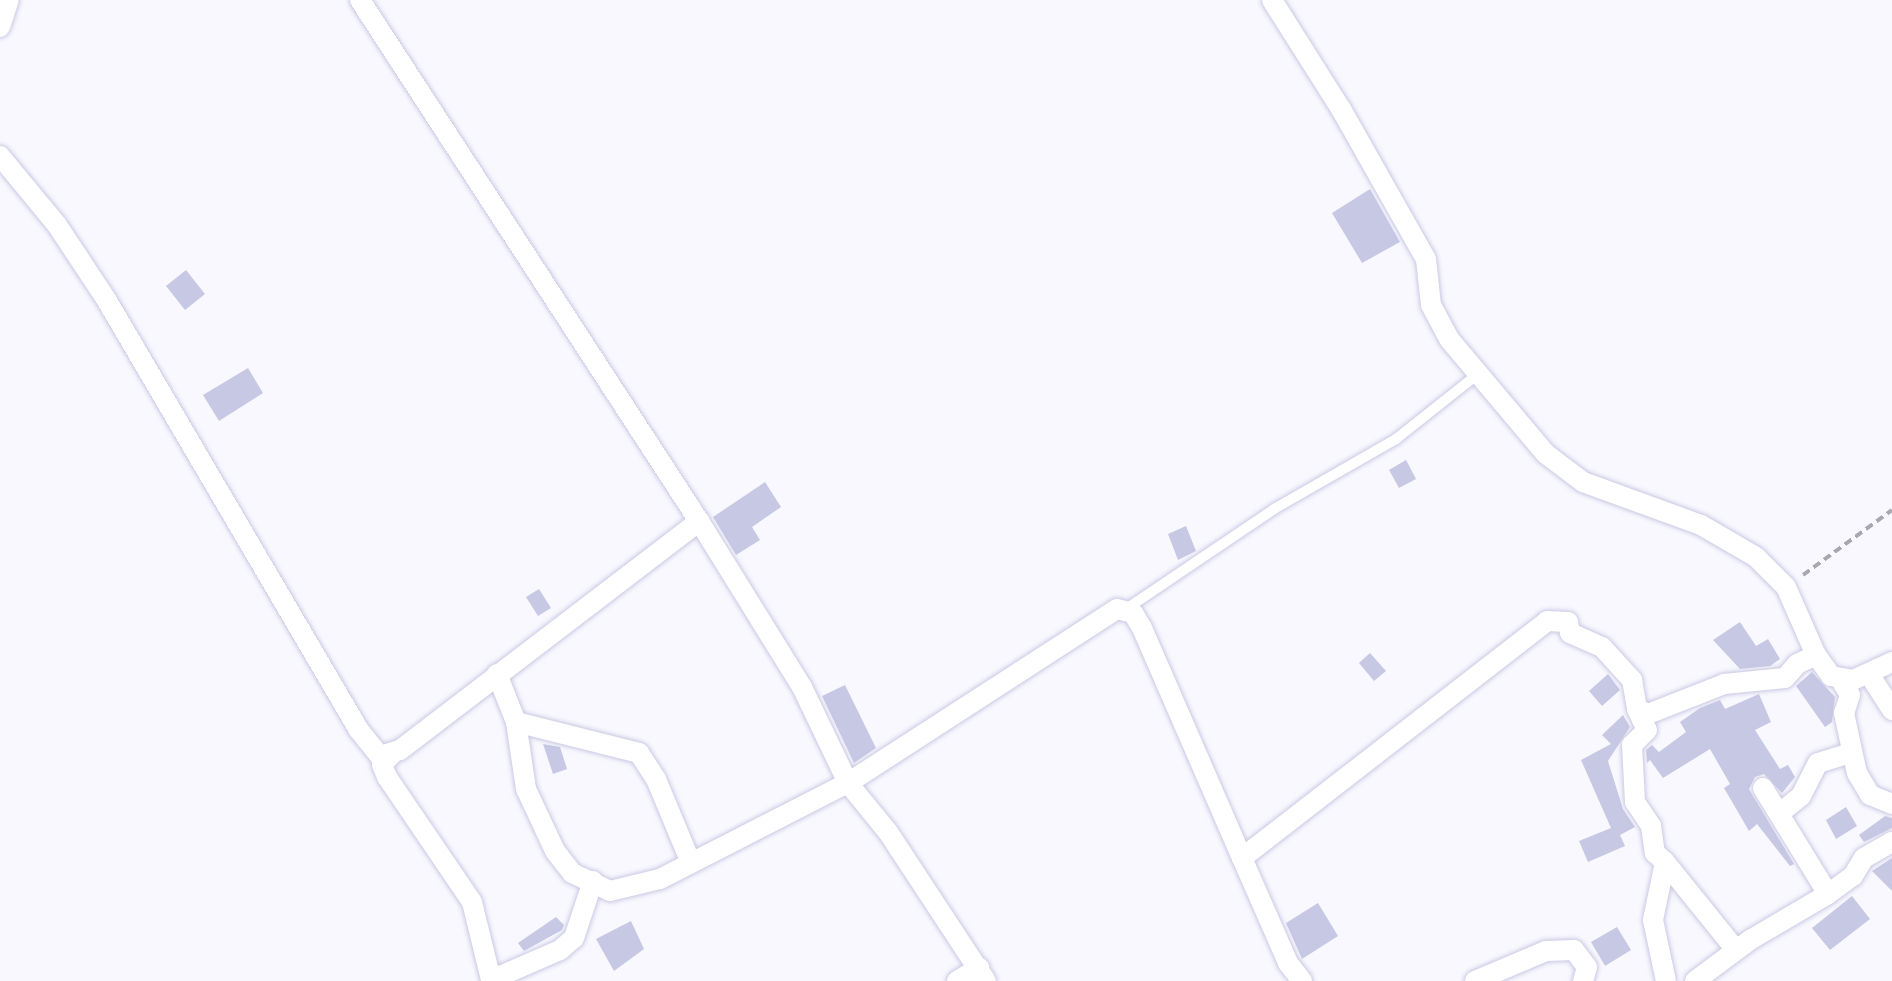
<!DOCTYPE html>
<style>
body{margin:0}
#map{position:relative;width:1892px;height:981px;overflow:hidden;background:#f8f8fe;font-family:Raleway,sans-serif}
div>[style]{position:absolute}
.building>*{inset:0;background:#c6c8e4}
.path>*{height:4px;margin-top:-2px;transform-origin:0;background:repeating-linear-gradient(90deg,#a8a7b0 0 8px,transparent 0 13px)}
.roads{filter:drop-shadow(0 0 2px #cbc8e4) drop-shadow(0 0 2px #cbc8e4)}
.service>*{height:10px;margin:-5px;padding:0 5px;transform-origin:5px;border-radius:5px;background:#fff}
.minor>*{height:20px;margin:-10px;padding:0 10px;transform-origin:10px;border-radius:10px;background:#fff}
span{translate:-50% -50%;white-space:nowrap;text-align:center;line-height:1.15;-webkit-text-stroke:10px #f8f8fe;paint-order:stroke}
</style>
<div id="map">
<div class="building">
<div style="clip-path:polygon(1370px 189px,1400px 242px,1362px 263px,1332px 213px)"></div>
<div style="clip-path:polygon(186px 270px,205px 294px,185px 310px,166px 286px)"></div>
<div style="clip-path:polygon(248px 368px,263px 393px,219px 421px,203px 395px)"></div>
<div style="clip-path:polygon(1406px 460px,1416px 479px,1399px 488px,1389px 470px)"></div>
<div style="clip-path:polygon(765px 482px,781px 507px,752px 527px,760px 540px,736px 555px,713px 517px)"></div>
<div style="clip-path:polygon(1186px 526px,1196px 551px,1178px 560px,1168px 534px)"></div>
<div style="clip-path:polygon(539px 589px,551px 608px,538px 616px,526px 597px)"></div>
<div style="clip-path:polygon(1740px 622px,1756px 646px,1768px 639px,1780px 659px,1770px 666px,1740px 669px,1713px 640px)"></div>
<div style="clip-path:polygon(1370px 653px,1386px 671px,1374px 681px,1359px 663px)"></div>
<div style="clip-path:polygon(1812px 672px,1835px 697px,1832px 722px,1825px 727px,1796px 686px)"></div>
<div style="clip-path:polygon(1608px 674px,1620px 690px,1602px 706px,1589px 691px)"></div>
<div style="clip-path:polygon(845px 685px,876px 748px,854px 763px,822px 696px)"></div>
<div style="clip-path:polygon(1759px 694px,1771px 722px,1755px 730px,1780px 769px,1788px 765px,1795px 777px,1782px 793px,1764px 774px,1755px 777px,1749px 789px,1794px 864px,1790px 866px,1757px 824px,1749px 831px,1724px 788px,1730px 784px,1710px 749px,1663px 778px,1650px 760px,1647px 763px,1646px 750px,1652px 745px,1659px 752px,1686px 732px,1680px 722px,1700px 708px,1720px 700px,1725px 709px)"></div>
<div style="clip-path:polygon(1623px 715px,1630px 727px,1608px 761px,1623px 809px,1635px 827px,1620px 835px,1625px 846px,1588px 862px,1579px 841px,1611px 828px,1581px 760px,1611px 744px,1602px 735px)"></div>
<div style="clip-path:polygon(543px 744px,560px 747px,567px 769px,553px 774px)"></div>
<div style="clip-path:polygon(1846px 807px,1857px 826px,1836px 839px,1826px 820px)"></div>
<div style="clip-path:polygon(1885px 816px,1892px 818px,1892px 828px,1864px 842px,1859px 835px)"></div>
<div style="clip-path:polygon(1892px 858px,1892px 891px,1872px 871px)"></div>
<div style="clip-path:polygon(1852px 896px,1870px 919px,1830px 950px,1812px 928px)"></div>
<div style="clip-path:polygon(1318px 903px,1338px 936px,1302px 959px,1286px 923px)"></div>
<div style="clip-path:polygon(556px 917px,564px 925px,562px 930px,524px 951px,518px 943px)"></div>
<div style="clip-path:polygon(631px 921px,644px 949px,614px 971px,596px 939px)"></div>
<div style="clip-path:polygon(1617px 927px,1631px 950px,1605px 966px,1591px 942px)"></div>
</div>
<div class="path">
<div style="left:1803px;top:575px;width:110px;rotate:-36.1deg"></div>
</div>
<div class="roads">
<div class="service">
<div style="left:1126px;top:609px;width:179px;rotate:-34deg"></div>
<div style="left:1274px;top:509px;width:141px;rotate:-29.8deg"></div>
<div style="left:1396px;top:439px;width:105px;rotate:-38.4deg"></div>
</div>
<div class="minor">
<div style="left:360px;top:0;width:622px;rotate:56.95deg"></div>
<div style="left:699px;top:521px;width:195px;rotate:58.2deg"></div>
<div style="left:802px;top:687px;width:106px;rotate:64.4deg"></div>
<div style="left:848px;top:783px;width:63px;rotate:50.8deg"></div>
<div style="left:888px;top:832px;width:178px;rotate:56.7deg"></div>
<div style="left:1272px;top:0;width:129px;rotate:57.7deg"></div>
<div style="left:1341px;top:109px;width:172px;rotate:60.5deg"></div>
<div style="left:1426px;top:259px;width:46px;rotate:83.8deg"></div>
<div style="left:1431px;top:305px;width:38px;rotate:62deg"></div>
<div style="left:1449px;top:339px;width:150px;rotate:49.9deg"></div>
<div style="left:1546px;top:454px;width:46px;rotate:37.1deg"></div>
<div style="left:1583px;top:482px;width:126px;rotate:20deg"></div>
<div style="left:1701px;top:525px;width:64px;rotate:30.2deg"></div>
<div style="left:1756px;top:557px;width:42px;rotate:45deg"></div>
<div style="left:1786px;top:587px;width:74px;rotate:66.2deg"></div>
<div style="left:1816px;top:655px;width:26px;rotate:54deg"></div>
<div style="left:1831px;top:676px;width:22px;rotate:10deg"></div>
<div style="left:1853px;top:680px;width:43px;rotate:-24.8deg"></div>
<div style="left:0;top:27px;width:28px;rotate:-72deg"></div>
<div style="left:0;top:156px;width:89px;rotate:50.4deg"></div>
<div style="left:57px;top:225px;width:89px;rotate:56.5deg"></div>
<div style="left:106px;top:299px;width:498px;rotate:59.6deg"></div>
<div style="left:358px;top:729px;width:35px;rotate:51deg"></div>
<div style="left:380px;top:756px;width:21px;rotate:-17deg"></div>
<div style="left:400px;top:750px;width:377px;rotate:-37.4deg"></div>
<div style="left:497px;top:674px;width:52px;rotate:68.4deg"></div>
<div style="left:516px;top:722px;width:68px;rotate:81.5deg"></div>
<div style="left:526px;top:789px;width:68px;rotate:64.9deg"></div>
<div style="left:555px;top:851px;width:28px;rotate:52deg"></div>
<div style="left:572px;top:873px;width:42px;rotate:25.3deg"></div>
<div style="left:610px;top:891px;width:51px;rotate:-13.5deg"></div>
<div style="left:660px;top:879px;width:211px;rotate:-27.1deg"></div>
<div style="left:848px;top:783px;width:320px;rotate:-32.9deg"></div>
<div style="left:1117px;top:609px;width:16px;rotate:14deg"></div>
<div style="left:1133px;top:613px;width:17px;rotate:59deg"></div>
<div style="left:1142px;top:628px;width:251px;rotate:66.5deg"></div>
<div style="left:1242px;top:858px;width:386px;rotate:-37.8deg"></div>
<div style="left:1547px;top:621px;width:21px;rotate:3deg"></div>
<div style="left:1568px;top:622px;width:11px;rotate:80deg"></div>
<div style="left:1570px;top:633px;width:35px;rotate:24deg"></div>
<div style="left:1602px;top:647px;width:45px;rotate:47.7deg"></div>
<div style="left:1632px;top:680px;width:29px;rotate:80deg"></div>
<div style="left:1637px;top:709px;width:12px;rotate:24deg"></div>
<div style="left:1648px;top:714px;width:82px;rotate:-21.5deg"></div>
<div style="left:1724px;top:684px;width:61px;rotate:-5.6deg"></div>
<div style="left:1785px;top:678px;width:18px;rotate:-49deg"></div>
<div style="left:1797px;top:664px;width:21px;rotate:-25deg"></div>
<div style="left:1869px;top:674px;width:43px;rotate:57.4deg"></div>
<div style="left:1841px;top:680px;width:17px;rotate:59deg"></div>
<div style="left:1850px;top:695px;width:19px;rotate:108deg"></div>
<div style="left:1844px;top:713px;width:61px;rotate:77.8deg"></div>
<div style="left:1857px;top:773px;width:26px;rotate:59deg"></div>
<div style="left:1870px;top:795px;width:24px;rotate:22deg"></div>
<div style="left:1637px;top:709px;width:23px;rotate:65deg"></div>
<div style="left:1647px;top:730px;width:21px;rotate:135deg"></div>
<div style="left:1632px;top:745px;width:57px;rotate:87deg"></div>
<div style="left:1635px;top:802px;width:29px;rotate:56deg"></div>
<div style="left:1651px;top:826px;width:27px;rotate:82deg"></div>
<div style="left:1655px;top:853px;width:13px;rotate:42deg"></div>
<div style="left:1665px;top:862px;width:59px;rotate:101.7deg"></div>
<div style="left:1653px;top:920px;width:62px;rotate:78deg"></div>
<div style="left:516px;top:722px;width:127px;rotate:14.1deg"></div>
<div style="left:639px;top:753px;width:31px;rotate:57deg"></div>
<div style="left:656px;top:779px;width:91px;rotate:67.4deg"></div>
<div style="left:393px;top:753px;width:16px;rotate:133deg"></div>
<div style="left:382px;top:765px;width:13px;rotate:67deg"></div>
<div style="left:387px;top:777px;width:151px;rotate:55.8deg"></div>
<div style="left:472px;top:902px;width:80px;rotate:76.3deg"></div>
<div style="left:491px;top:980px;width:75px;rotate:-23.5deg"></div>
<div style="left:560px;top:950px;width:18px;rotate:-41deg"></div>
<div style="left:574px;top:938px;width:60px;rotate:-71.6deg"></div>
<div style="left:1763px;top:788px;width:124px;rotate:58.5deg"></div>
<div style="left:1780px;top:813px;width:27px;rotate:-39deg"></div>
<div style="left:1801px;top:796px;width:37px;rotate:-63deg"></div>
<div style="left:1818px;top:763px;width:34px;rotate:-17deg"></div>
<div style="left:1242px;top:858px;width:115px;rotate:66.3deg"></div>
<div style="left:1288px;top:963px;width:23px;rotate:52deg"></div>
<div style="left:1665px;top:862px;width:113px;rotate:51.1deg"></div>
<div style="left:957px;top:981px;width:26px;rotate:-31deg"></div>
<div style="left:1475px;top:981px;width:77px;rotate:-22.9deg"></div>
<div style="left:1546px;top:951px;width:28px;rotate:-2deg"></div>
<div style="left:1574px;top:950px;width:21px;rotate:53deg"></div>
<div style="left:1587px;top:967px;width:15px;rotate:106deg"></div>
<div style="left:1695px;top:981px;width:69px;rotate:-36.7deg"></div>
<div style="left:1750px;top:940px;width:91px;rotate:-30.5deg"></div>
<div style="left:1828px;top:894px;width:31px;rotate:-36deg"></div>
<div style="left:1853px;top:876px;width:21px;rotate:-59deg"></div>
<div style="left:1864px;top:858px;width:32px;rotate:-30deg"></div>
</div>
</div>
</div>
